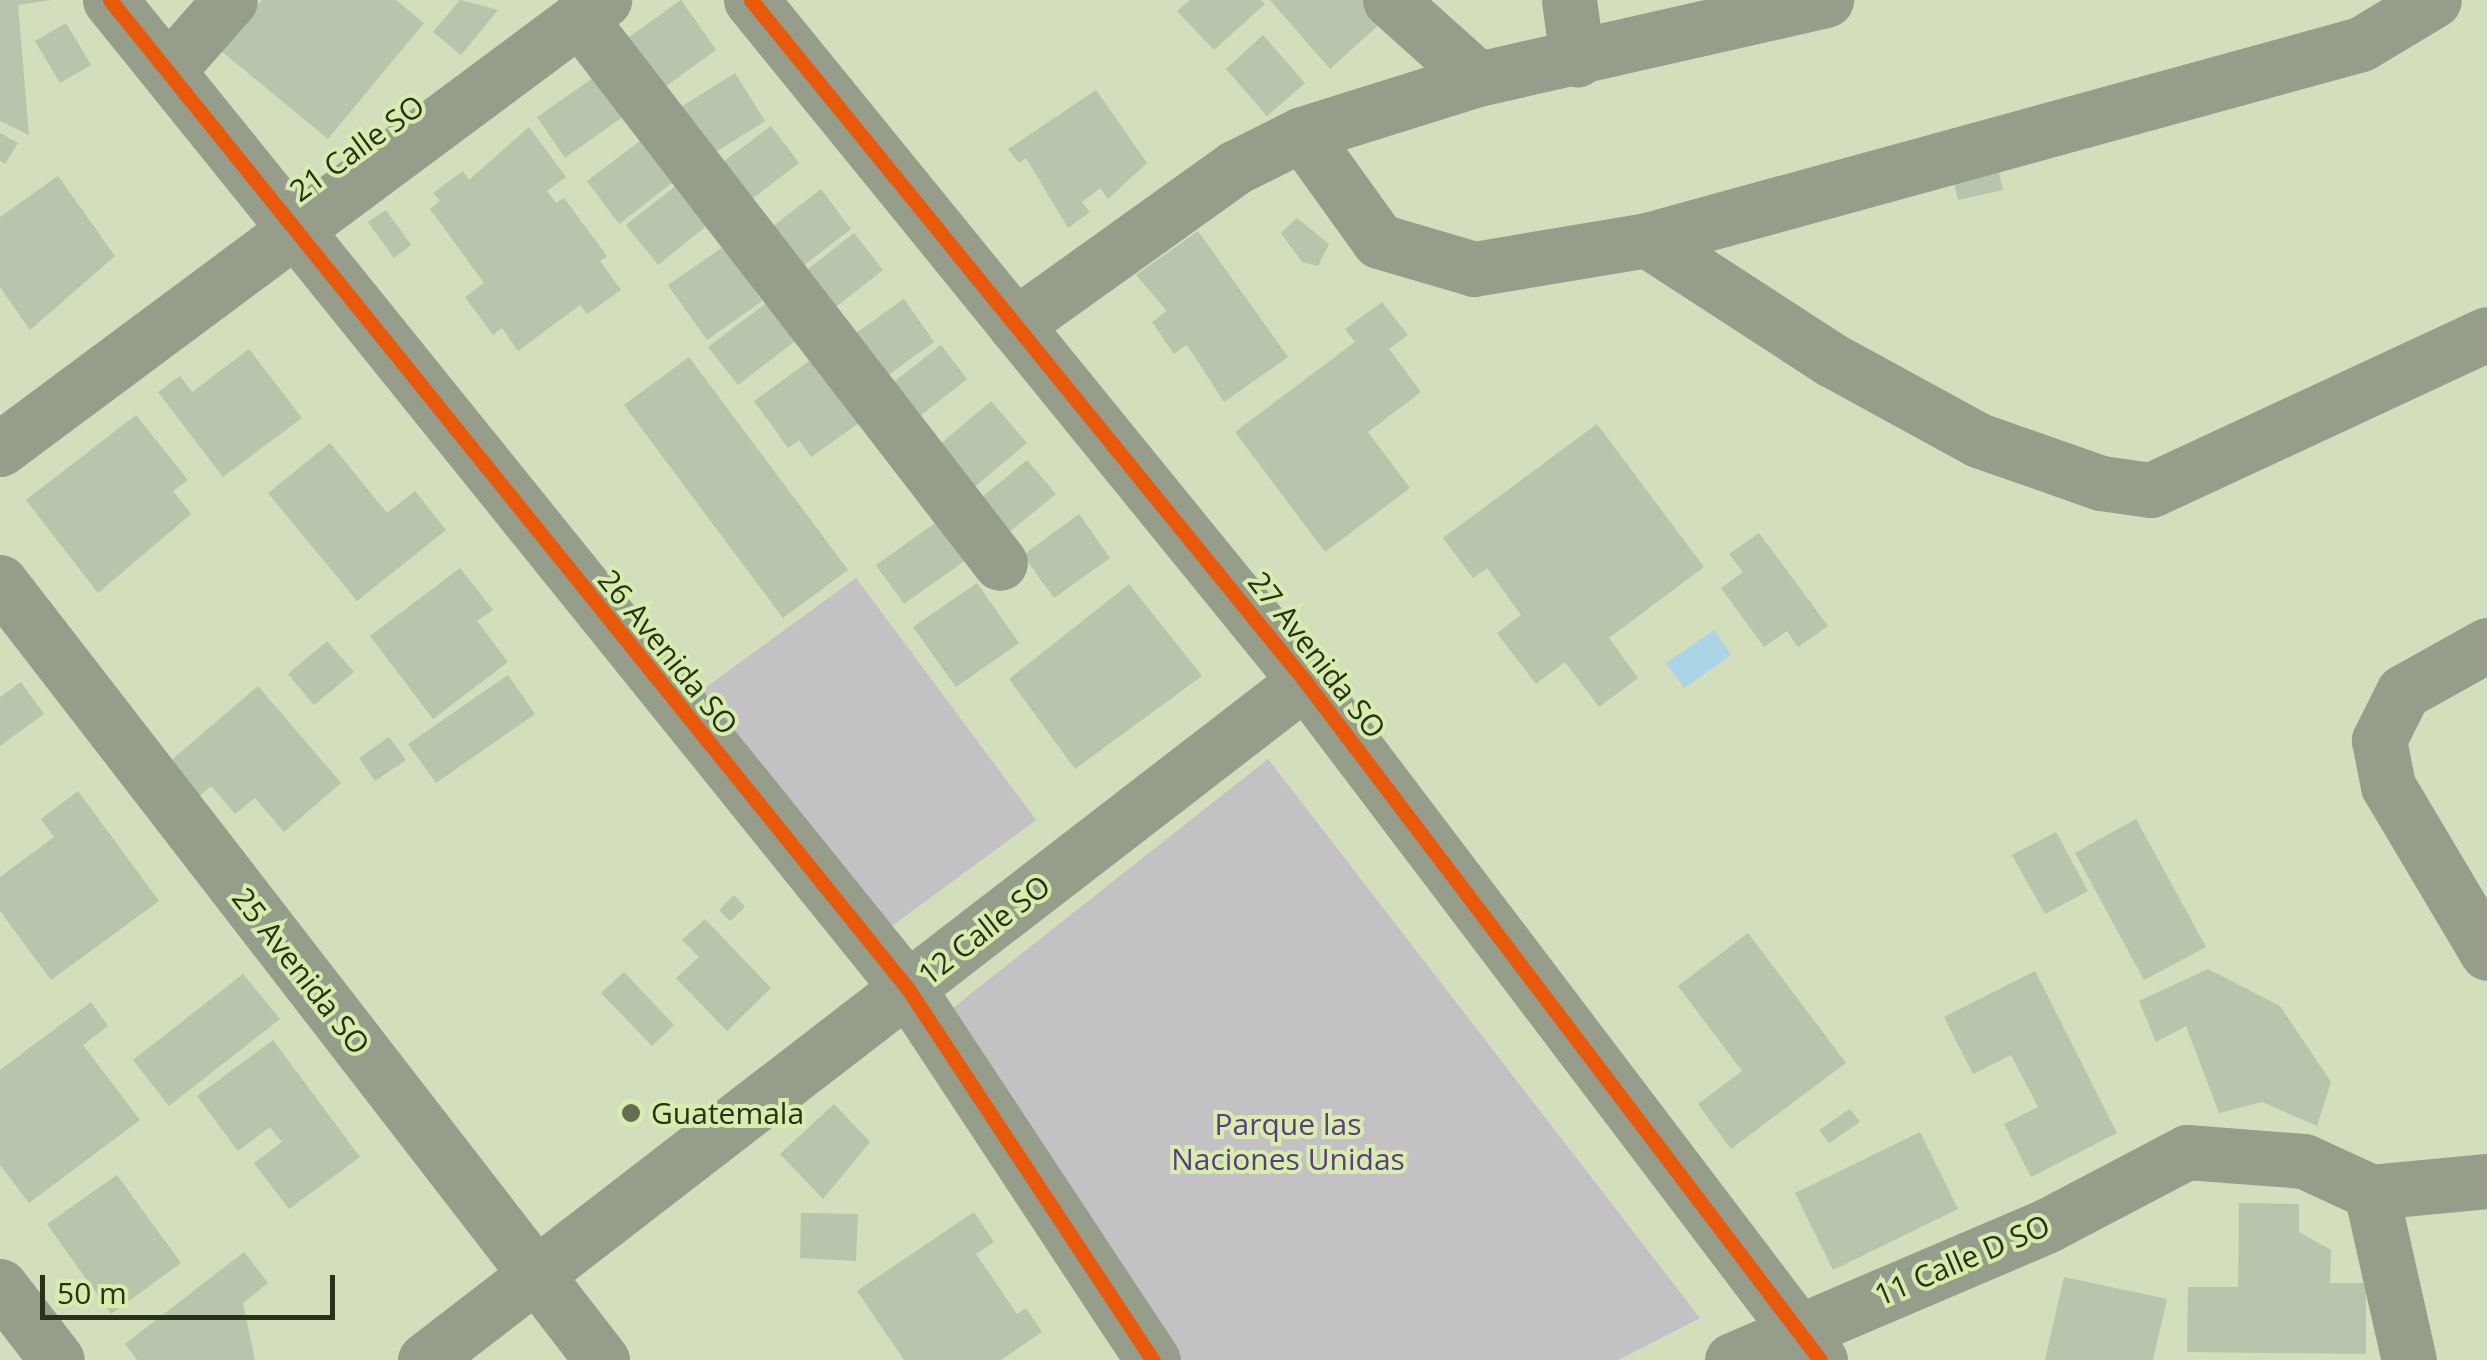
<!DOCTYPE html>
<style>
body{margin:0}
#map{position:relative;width:2487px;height:1360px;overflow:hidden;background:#d2debc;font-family:"Open Sans",sans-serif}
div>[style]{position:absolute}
.green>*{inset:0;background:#c3c1c4}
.water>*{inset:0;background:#acd4e7}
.building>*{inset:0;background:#b6c5ac}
.minor>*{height:55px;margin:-27.5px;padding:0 27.5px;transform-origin:27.5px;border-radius:27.5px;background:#969d8b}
.cycleway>*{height:15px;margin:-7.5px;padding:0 7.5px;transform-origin:7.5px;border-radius:7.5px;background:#e8590c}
.dots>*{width:28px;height:28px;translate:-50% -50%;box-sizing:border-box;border:5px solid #d7edad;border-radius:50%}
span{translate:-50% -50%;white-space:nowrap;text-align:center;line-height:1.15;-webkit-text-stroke:8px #d7edad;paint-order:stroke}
.street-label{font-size:30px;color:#293118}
.poi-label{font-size:30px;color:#293118}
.left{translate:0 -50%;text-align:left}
.park-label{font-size:30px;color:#5c3d80}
.scale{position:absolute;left:40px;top:1275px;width:295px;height:45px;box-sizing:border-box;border:5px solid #293118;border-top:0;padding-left:12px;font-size:30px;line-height:35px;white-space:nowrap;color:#293118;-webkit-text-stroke:8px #d7edad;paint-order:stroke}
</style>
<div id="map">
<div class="green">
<div style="clip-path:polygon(856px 578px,1036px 820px,877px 937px,697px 694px)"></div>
<div style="clip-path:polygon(1268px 759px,1700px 1318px,1618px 1360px,1173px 1360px,944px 1015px)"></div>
</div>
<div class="water">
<div style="clip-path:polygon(1714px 630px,1731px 655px,1684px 688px,1666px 663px)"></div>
</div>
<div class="building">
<div style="clip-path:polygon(0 0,51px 0,18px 5px,29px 135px,0 121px)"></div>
<div style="clip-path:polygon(262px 0,396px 0,424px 23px,328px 139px,220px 50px)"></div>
<div style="clip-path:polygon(460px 0,498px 10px,461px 55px,433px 32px)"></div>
<div style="clip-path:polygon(681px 0,716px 50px,658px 92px,622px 42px)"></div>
<div style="clip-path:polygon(1190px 0,1261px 0,1265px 4px,1214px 50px,1177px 11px)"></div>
<div style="clip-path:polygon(1270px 0,1367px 0,1385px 19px,1330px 69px)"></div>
<div style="clip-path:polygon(66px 23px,91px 65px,60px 83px,35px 41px)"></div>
<div style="clip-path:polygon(1263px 35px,1305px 83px,1267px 116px,1226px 69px)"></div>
<div style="clip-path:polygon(600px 73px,628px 113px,565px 158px,537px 117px)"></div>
<div style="clip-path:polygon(735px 73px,765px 121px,711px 155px,681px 107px)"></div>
<div style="clip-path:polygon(1096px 90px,1147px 163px,1108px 199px,1100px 188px,1082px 202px,1090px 212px,1068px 228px,1026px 158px,1019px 163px,1008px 149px)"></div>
<div style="clip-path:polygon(771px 126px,799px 163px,744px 205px,716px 167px)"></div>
<div style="clip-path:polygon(529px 127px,566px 177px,547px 191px,556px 203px,564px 198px,607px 256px,600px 261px,621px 290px,587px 314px,580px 305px,518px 351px,502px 328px,493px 335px,465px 297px,484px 283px,430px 209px,440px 201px,433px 193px,463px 171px,469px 180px)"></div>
<div style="clip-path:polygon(0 133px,18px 143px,5px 164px,0 161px)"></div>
<div style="clip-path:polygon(640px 141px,672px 183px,619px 224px,587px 181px)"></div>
<div style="clip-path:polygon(1998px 168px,2003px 190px,1958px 200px,1953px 179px)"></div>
<div style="clip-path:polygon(58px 176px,115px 256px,30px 330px,0 287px,0 217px)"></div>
<div style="clip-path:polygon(678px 184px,710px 223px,658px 265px,626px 225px)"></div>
<div style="clip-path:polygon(821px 189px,851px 229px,799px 269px,768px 230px)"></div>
<div style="clip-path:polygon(386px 210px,411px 245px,394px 258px,368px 222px)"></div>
<div style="clip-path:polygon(1297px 218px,1329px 244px,1318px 266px,1302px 262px,1281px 233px)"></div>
<div style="clip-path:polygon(1198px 231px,1288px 357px,1224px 402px,1187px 345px,1174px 354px,1152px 322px,1167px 311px,1136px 275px)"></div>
<div style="clip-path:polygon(854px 233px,883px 270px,832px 310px,803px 273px)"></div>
<div style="clip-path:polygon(723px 247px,762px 301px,707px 340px,668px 285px)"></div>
<div style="clip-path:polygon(904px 299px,934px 342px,887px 376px,856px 333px)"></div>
<div style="clip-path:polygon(769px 301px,798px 339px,738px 385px,708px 347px)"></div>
<div style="clip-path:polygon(1382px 302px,1408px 335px,1389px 349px,1421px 392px,1368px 432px,1410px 488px,1325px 552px,1235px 432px,1355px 342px,1345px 329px)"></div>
<div style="clip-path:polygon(941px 345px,967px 379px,916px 419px,890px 385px)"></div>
<div style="clip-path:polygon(249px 349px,302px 418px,223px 477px,158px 392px,180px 376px,192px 392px)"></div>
<div style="clip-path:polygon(689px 357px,848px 570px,783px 618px,624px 405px)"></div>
<div style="clip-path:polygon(812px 359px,859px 423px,811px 457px,799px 440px,788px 448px,754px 401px)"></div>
<div style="clip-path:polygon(991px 401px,1027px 443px,966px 494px,931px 452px)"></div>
<div style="clip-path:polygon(136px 415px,188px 480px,173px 491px,191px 514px,98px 593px,26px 500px)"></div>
<div style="clip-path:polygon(1597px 424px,1704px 567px,1609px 638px,1638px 678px,1599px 707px,1565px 662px,1536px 684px,1497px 633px,1521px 615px,1487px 568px,1473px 578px,1443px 538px)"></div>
<div style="clip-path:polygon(330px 443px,387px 513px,415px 491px,446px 530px,357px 601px,268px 493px)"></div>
<div style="clip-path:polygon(1027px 460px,1056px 494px,1003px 537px,975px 503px)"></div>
<div style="clip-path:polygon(1079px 514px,1110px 558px,1054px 598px,1023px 555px)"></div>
<div style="clip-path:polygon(938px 521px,966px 560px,904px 604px,876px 565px)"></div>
<div style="clip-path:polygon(1759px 533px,1828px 626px,1798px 647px,1787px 631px,1764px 647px,1721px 588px,1743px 572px,1729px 554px)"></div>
<div style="clip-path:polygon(460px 568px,493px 610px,477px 621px,508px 662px,433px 719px,370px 636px)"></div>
<div style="clip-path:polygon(977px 583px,1019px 643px,956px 687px,913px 627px)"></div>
<div style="clip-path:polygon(1129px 584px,1202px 676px,1075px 769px,1009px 679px)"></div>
<div style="clip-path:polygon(327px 641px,354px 672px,314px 705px,288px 674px)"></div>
<div style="clip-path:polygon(508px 675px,535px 714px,436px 783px,408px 744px)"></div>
<div style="clip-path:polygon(21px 682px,44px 714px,0 746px,0 697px)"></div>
<div style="clip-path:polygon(258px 686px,341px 783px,284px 832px,255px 798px,235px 814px,211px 786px,197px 798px,168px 763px)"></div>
<div style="clip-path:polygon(389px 737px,406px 760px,375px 781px,359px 758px)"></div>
<div style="clip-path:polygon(78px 791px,159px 901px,51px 980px,0 911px,0 877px,54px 837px,41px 819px)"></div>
<div style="clip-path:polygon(2136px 819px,2206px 947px,2144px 980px,2075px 853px)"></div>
<div style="clip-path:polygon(2056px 832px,2088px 891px,2045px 914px,2012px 855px)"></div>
<div style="clip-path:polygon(734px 895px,745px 907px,730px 921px,719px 910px)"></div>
<div style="clip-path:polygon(705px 919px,771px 988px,727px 1031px,676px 978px,699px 957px,682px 940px)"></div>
<div style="clip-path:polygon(1748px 933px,1846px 1063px,1731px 1149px,1698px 1104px,1742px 1071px,1678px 986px)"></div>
<div style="clip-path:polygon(2208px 969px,2280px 1006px,2331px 1082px,2317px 1126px,2262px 1102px,2219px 1113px,2186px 1026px,2156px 1042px,2139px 1001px)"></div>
<div style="clip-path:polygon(2035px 971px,2117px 1133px,2031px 1177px,2004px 1124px,2038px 1107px,2011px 1055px,1973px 1074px,1944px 1017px)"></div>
<div style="clip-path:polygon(624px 972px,674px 1025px,652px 1046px,601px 993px)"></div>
<div style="clip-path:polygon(243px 974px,280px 1019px,169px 1106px,133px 1060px)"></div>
<div style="clip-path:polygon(91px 1002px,108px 1026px,83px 1045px,140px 1120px,29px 1203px,0 1165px,0 1070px)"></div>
<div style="clip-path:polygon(273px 1040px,360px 1157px,289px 1209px,254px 1163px,282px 1142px,270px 1127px,238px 1151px,197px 1096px)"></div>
<div style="clip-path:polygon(834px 1104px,870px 1142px,823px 1199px,780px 1154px)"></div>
<div style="clip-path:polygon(1850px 1109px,1860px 1122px,1829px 1143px,1819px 1130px)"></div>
<div style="clip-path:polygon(1920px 1132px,1958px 1209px,1833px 1270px,1795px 1193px)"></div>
<div style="clip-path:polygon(117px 1175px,181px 1263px,111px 1314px,47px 1224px)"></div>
<div style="clip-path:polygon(2239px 1203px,2299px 1204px,2299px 1232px,2331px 1250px,2330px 1283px,2366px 1283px,2366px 1354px,2187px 1352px,2188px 1287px,2238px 1287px)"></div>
<div style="clip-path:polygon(974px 1212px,994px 1242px,976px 1254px,1017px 1314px,1026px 1308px,1042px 1332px,1001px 1360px,904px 1360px,857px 1291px)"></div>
<div style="clip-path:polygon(801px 1213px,858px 1214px,856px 1261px,800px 1258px)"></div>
<div style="clip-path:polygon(244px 1252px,268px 1283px,243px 1303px,255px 1360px,137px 1360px,125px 1344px)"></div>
<div style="clip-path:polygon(2064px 1277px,2167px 1299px,2153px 1360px,2045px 1360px)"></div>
</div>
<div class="minor">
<div style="left:110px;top:0;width:1271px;rotate:51.1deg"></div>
<div style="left:908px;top:989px;width:445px;rotate:56.6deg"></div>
<div style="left:751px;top:0;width:878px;rotate:50.87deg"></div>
<div style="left:1305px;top:681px;width:852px;rotate:52.82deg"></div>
<div style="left:1390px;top:0;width:118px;rotate:41.9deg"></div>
<div style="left:1569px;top:0;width:60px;rotate:82.3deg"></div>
<div style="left:580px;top:19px;width:687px;rotate:52.33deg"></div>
<div style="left:171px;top:67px;width:89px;rotate:-48.6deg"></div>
<div style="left:1302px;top:134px;width:132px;rotate:54.3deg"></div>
<div style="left:1379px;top:241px;width:99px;rotate:16.4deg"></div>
<div style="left:1474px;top:269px;width:175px;rotate:-9.5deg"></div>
<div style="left:1647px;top:240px;width:740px;rotate:-15.35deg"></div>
<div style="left:2361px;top:44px;width:85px;rotate:-31.1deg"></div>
<div style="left:1647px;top:240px;width:221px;rotate:33deg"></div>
<div style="left:1832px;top:360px;width:166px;rotate:28.7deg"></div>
<div style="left:1978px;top:440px;width:130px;rotate:19.3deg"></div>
<div style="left:2101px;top:483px;width:50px;rotate:8deg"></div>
<div style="left:2151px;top:490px;width:370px;rotate:-24.9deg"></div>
<div style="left:1015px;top:325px;width:272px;rotate:-35.6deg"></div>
<div style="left:1236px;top:167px;width:74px;rotate:-26.6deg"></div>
<div style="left:1302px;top:134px;width:184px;rotate:-17.4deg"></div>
<div style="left:1478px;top:79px;width:357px;rotate:-12.8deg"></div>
<div style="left:0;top:449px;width:753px;rotate:-36.63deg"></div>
<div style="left:0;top:582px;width:984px;rotate:52.27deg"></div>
<div style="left:2487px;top:645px;width:96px;rotate:150.8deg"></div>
<div style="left:2403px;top:692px;width:54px;rotate:116.6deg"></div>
<div style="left:2379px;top:740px;width:47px;rotate:78.9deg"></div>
<div style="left:2388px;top:786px;width:194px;rotate:59.3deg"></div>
<div style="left:2371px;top:1192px;width:117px;rotate:-5.4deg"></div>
<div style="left:0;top:1286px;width:93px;rotate:52.4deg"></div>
<div style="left:425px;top:1360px;width:1112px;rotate:-37.65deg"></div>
<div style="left:1732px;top:1360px;width:344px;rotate:-23.1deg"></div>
<div style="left:2048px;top:1225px;width:157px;rotate:-27.7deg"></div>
<div style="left:2187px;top:1152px;width:117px;rotate:4.4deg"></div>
<div style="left:2304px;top:1161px;width:74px;rotate:24.8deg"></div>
<div style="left:2371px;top:1192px;width:172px;rotate:77.3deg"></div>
</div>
<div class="cycleway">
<div style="left:110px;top:0;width:1271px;rotate:51.1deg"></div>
<div style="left:908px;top:989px;width:445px;rotate:56.6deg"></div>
<div style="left:751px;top:0;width:878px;rotate:50.87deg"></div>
<div style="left:1305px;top:681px;width:852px;rotate:52.82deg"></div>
</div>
<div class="dots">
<div style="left:631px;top:1113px;background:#646e51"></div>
</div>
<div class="street-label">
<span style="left:357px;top:148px;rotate:-36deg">21 Calle SO</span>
<span style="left:668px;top:652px;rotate:51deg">26 Avenida SO</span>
<span style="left:1317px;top:655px;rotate:52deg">27 Avenida SO</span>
<span style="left:984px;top:930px;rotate:-38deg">12 Calle SO</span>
<span style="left:301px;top:971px;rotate:52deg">25 Avenida SO</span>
<span style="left:1962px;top:1260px;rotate:-23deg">11 Calle D SO</span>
</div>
<div class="poi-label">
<span class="left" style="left:651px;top:1113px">Guatemala</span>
</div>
<div class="park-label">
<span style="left:1288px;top:1141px">Parque las<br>Naciones Unidas</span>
</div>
<div class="scale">50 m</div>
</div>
